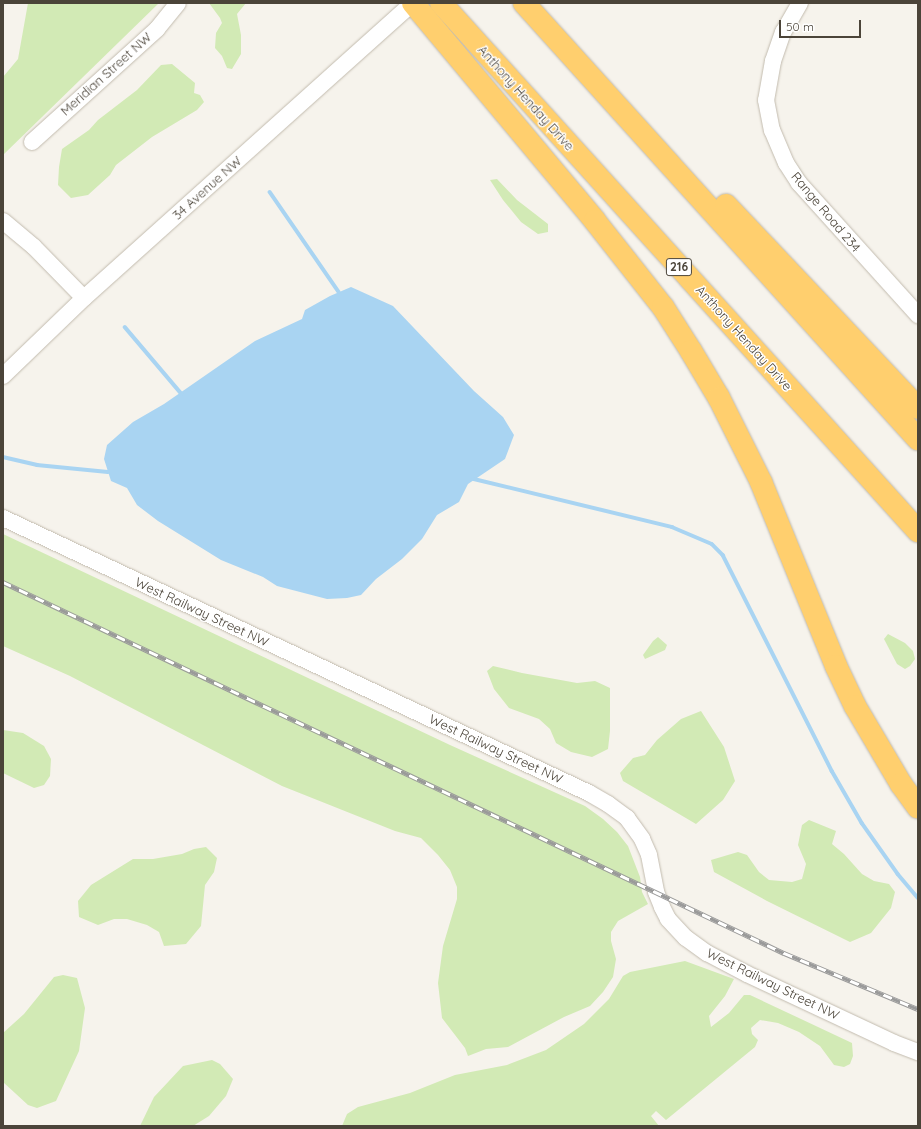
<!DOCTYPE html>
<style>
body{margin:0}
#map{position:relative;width:921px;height:1129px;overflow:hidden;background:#f6f3ec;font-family:Quicksand,sans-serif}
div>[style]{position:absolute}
.green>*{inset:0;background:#d2eab5}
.water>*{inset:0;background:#a9d4f2}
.stream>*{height:3.5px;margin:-1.75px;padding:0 1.75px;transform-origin:1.75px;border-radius:1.75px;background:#a9d4f2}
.roads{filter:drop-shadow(0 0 1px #c2bbae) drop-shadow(0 0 1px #c2bbae)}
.minor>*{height:16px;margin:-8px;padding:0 8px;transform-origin:8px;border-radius:8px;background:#fff}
.highway>*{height:22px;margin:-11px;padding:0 11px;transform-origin:11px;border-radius:11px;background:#ffcf6e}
.rail>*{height:4.5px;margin-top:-2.25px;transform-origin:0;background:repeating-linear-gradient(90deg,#fff 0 9px,#9a9a9a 0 18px);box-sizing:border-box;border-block:1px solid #9a9a9a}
span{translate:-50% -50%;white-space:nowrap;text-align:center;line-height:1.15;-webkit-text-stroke:3px #fff;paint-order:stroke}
.shield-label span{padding:1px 3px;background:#fff;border:1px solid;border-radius:3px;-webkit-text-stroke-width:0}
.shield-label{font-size:12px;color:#4b4439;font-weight:700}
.street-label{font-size:13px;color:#4b4439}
.frame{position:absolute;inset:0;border:4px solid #4b4439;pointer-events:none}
.scale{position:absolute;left:779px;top:20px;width:82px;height:18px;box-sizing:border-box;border:2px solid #4b4439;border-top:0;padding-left:5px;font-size:12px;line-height:14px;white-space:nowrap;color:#4b4439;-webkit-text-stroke:3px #fff;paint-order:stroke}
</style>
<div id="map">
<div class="green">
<div style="clip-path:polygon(28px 3px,159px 3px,3px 155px,3px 77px,18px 59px)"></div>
<div style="clip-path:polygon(209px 3px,246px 3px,237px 14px,241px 35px,241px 54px,232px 69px,227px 68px,222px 56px,215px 48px,216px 33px,222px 23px,220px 18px)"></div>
<div style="clip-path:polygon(172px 64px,195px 83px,194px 93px,200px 95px,204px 102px,197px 110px,152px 137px,116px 165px,110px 175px,88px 195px,71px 198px,58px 185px,59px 167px,62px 149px,89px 130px,98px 120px,137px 90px,161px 65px)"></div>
<div style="clip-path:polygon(497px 179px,517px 200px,548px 224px,548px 232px,538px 234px,521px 222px,503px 200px,490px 180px)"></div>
<div style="clip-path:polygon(3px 534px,450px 745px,585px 806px,603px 819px,617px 832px,628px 846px,640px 877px,642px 892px,648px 904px,618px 921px,611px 932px,611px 941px,616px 959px,613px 977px,603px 992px,590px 1006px,564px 1017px,508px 1047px,486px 1049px,468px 1056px,465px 1048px,442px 1018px,438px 983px,443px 946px,457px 899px,457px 887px,450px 870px,438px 855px,421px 838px,395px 831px,282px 786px,70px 676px,3px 646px)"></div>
<div style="clip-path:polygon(888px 634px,905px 643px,913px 651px,915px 659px,910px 666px,905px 669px,897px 664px,884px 639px)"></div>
<div style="clip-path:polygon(658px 637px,667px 645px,665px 650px,645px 659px,643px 655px,653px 641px)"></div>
<div style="clip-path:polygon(493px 666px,522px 673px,577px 683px,595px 681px,610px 688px,610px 731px,608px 749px,592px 757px,571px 752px,556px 743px,550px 729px,539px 719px,509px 708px,494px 689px,487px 671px)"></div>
<div style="clip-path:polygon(701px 711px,724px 747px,735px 781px,723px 800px,696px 824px,623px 781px,620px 773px,633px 758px,645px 755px,657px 740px,681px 719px)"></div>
<div style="clip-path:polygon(3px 730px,23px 733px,44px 746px,51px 759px,50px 776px,44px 785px,34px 788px,3px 773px)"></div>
<div style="clip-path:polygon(809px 820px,836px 831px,832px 844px,844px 854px,862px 874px,874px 881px,889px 884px,895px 892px,891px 908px,871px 933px,850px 942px,767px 901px,714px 872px,711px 860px,738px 852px,747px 855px,759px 872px,769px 880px,792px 882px,802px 879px,806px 864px,798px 845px,802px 825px)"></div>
<div style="clip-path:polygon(206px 847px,217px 858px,214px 872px,205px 885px,201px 926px,186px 944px,164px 946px,159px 932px,147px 925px,127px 919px,114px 919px,98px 925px,79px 917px,78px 901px,91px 885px,133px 859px,153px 859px,182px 854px,194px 849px)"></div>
<div style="clip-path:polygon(685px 961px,734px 979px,725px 996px,709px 1016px,711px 1027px,729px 1013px,744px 995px,750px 995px,852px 1043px,853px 1056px,850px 1064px,844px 1067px,834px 1065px,820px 1046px,799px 1032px,778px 1023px,760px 1020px,751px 1028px,752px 1034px,758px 1040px,755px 1047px,666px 1120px,656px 1111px,651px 1116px,659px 1126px,342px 1126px,347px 1114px,358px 1107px,410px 1093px,455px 1075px,507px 1065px,546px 1050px,584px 1024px,609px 999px,623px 976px,630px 972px)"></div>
<div style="clip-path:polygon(63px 975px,77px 978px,85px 1008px,79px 1051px,56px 1101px,37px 1108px,28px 1105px,3px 1082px,3px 1033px,24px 1014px,54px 977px)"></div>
<div style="clip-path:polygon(212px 1060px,220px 1064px,233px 1079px,226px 1096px,209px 1116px,193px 1126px,140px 1126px,154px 1097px,183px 1066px)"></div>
</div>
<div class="water">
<div style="clip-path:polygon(351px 287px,393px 306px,474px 391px,503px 417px,514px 435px,505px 459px,468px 484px,459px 502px,437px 515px,422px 539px,402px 559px,376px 579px,361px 595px,347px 598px,327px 599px,277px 586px,263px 577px,221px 560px,158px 521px,137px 505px,127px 488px,111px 481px,104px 459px,107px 445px,133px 422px,164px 404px,255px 341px,302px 319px,305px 310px,330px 296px)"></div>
</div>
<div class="stream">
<div style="left:270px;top:192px;width:121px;rotate:55.4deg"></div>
<div style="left:125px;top:327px;width:87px;rotate:49.7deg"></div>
<div style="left:3px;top:457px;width:35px;rotate:13deg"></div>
<div style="left:37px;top:465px;width:71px;rotate:5.6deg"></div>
<div style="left:474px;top:479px;width:204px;rotate:13.6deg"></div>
<div style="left:672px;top:527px;width:43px;rotate:23deg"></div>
<div style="left:712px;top:544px;width:16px;rotate:45deg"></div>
<div style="left:723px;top:555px;width:242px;rotate:63.2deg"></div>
<div style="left:832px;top:771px;width:60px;rotate:60deg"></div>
<div style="left:862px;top:823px;width:62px;rotate:54.8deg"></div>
<div style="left:898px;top:874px;width:31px;rotate:50deg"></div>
</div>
<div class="roads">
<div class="minor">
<div style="left:800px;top:3px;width:34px;rotate:120deg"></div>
<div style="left:783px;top:32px;width:31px;rotate:109deg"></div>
<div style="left:773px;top:61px;width:40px;rotate:100deg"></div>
<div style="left:766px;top:100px;width:31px;rotate:79deg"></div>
<div style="left:772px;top:130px;width:36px;rotate:67deg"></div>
<div style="left:786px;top:163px;width:24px;rotate:57deg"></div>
<div style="left:799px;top:183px;width:178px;rotate:48deg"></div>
<div style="left:32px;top:142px;width:169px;rotate:-42.1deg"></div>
<div style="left:157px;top:29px;width:33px;rotate:-51deg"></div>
<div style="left:3px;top:221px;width:40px;rotate:40deg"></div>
<div style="left:34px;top:247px;width:71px;rotate:45.6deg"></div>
<div style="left:3px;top:376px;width:112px;rotate:-43.9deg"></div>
<div style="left:84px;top:298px;width:442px;rotate:-41.9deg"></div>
<div style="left:3px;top:518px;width:647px;rotate:25.14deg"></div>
<div style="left:589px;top:793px;width:22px;rotate:30deg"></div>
<div style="left:608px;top:804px;width:24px;rotate:36deg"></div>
<div style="left:627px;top:818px;width:26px;rotate:54deg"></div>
<div style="left:642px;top:839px;width:17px;rotate:66deg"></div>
<div style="left:649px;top:855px;width:38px;rotate:79deg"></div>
<div style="left:656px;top:892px;width:16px;rotate:68deg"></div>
<div style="left:662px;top:907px;width:13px;rotate:63deg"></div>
<div style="left:668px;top:919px;width:26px;rotate:47deg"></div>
<div style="left:686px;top:938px;width:26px;rotate:36deg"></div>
<div style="left:707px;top:953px;width:45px;rotate:27.7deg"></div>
<div style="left:747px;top:974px;width:162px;rotate:25.1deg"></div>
<div style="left:894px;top:1043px;width:26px;rotate:21deg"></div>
</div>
<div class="highway">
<div style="left:413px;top:3px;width:284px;rotate:50.1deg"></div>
<div style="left:595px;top:221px;width:110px;rotate:51.7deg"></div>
<div style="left:663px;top:307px;width:52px;rotate:57.5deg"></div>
<div style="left:691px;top:351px;width:55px;rotate:59.2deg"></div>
<div style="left:719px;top:398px;width:94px;rotate:63.4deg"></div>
<div style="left:761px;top:482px;width:199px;rotate:67.8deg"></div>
<div style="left:836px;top:666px;width:44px;rotate:64.6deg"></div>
<div style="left:855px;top:706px;width:91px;rotate:59.5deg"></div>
<div style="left:901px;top:784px;width:29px;rotate:54deg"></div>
<div style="left:441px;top:3px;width:712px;rotate:47.91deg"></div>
<div style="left:524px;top:3px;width:588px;rotate:47.9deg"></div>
<div style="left:726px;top:205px;width:279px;rotate:46.6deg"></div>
</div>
</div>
<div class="rail">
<div style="left:3px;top:582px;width:865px;rotate:25.41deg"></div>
<div style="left:784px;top:953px;width:145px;rotate:22.7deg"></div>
</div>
<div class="shield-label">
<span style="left:679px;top:267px">216</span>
</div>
<div class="street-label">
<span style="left:106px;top:74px;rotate:-42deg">Meridian Street NW</span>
<span style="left:526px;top:98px;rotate:48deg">Anthony Henday Drive</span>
<span style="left:207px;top:188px;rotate:-42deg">34 Avenue NW</span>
<span style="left:826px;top:212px;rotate:50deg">Range Road 234</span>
<span style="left:744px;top:338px;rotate:48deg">Anthony Henday Drive</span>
<span style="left:202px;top:612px;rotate:25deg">West Railway Street NW</span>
<span style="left:496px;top:749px;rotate:25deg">West Railway Street NW</span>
<span style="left:773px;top:984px;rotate:26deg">West Railway Street NW</span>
</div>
<div class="frame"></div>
<div class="scale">50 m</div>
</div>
